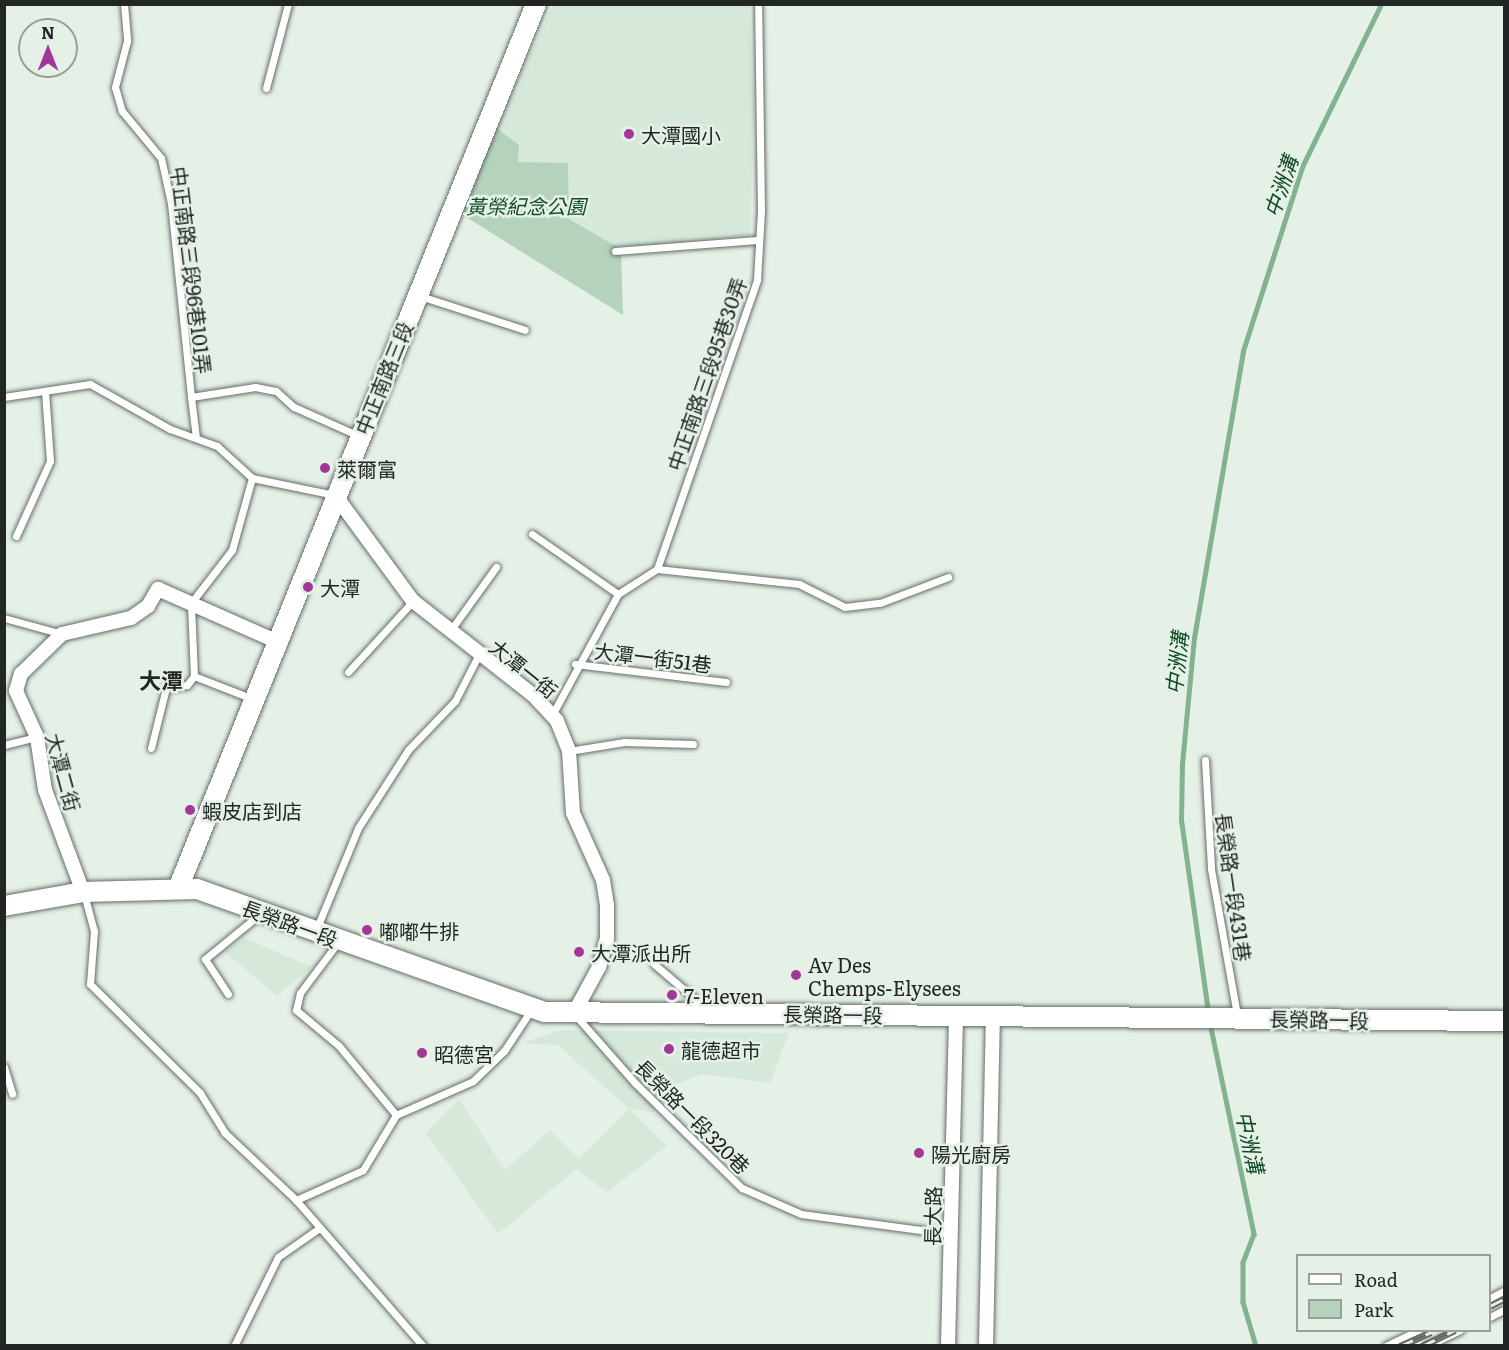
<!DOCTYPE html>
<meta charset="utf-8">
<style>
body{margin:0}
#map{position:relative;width:1509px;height:1350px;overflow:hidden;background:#e5f0e7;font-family:Literata,"Noto Sans TC",serif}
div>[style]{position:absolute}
.built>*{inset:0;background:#d6e8da}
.green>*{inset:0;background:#b5d3bc}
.stream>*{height:4.5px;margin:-2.25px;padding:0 2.25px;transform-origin:2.25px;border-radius:2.25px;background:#82b28e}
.roads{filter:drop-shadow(0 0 2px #646e66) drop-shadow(0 0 2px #646e66)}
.lane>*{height:7px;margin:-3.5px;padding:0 3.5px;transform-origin:3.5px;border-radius:3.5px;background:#fff}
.street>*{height:14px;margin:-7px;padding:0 7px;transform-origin:7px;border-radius:7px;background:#fff}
.secondary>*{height:20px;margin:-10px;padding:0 10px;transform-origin:10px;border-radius:10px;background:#fff}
.rail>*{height:7px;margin-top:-3.5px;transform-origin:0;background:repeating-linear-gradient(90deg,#e5f0e7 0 14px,#656c67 0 28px);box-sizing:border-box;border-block:2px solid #656c67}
.dots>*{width:16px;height:16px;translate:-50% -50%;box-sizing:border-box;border:3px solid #e5f0e7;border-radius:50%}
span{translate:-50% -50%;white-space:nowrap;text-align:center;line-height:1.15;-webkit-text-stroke:5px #e5f0e7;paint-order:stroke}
.poi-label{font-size:20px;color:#232724}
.left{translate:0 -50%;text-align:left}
.park-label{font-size:20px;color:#134c29;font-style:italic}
.street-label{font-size:20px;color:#232724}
.water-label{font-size:21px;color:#0f4825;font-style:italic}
.quarter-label{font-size:22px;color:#232724;font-weight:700}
.frame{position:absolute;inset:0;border:6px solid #232724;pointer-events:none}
.legend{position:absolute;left:1296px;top:1254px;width:195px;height:78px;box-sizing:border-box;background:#e5f0e7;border:2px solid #97a099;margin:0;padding:8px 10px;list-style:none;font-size:18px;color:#232724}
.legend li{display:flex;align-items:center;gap:12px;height:30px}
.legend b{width:30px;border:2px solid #97a099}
.north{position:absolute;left:18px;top:18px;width:60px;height:60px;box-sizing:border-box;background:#e5f0e7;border:2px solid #97a099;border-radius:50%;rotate:0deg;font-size:16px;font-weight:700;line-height:24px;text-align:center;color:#232724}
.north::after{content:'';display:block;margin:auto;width:21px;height:27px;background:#a23797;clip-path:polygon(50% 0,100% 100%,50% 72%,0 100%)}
</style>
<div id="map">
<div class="built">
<div style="clip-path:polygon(553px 5px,749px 5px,754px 104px,750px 235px,621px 249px,569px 219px,518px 162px,495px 127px)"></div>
<div style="clip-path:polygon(244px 938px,312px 967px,277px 996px,225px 952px)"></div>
<div style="clip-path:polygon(561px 1030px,789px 1033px,770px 1083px,702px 1074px,677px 1084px,653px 1112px,630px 1109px,667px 1146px,607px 1192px,576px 1169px,498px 1234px,426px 1133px,459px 1099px,505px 1170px,550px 1130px,579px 1159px,629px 1109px,558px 1045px,522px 1043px)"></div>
</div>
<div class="green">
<div style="clip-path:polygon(495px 127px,519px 145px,518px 162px,568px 163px,569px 219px,621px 249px,623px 315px,461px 214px)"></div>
</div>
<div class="stream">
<div style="left:1208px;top:1012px;width:194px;rotate:-98deg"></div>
<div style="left:1181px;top:820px;width:56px;rotate:-89deg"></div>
<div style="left:1182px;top:764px;width:127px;rotate:-84.6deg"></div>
<div style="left:1194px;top:638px;width:291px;rotate:-80.3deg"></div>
<div style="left:1243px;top:351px;width:193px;rotate:-72.2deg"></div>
<div style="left:1302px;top:167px;width:181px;rotate:-64.1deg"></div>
<div style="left:1210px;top:1023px;width:216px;rotate:78.2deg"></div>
<div style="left:1254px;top:1234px;width:30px;rotate:111deg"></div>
<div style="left:1243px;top:1262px;width:40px;rotate:90deg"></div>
<div style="left:1243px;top:1302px;width:46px;rotate:73.5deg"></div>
</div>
<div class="roads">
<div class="lane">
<div style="left:124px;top:4px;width:37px;rotate:85deg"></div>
<div style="left:127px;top:41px;width:48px;rotate:104.6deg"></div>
<div style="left:115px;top:87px;width:25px;rotate:74deg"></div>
<div style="left:122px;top:111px;width:61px;rotate:50.3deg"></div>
<div style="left:161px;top:158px;width:46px;rotate:77.5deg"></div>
<div style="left:171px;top:203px;width:195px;rotate:84.1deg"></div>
<div style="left:191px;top:397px;width:65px;rotate:-8.9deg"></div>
<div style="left:255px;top:387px;width:21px;rotate:11deg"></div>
<div style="left:276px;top:391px;width:24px;rotate:42deg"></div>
<div style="left:294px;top:407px;width:71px;rotate:24deg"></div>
<div style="left:266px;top:88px;width:87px;rotate:-75.3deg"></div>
<div style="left:615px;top:251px;width:142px;rotate:-4.4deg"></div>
<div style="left:420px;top:296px;width:110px;rotate:17.9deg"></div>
<div style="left:4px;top:397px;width:87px;rotate:-8.6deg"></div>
<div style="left:90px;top:384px;width:92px;rotate:29.4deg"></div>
<div style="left:170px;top:429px;width:50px;rotate:19.9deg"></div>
<div style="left:217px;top:446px;width:47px;rotate:42.4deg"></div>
<div style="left:252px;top:478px;width:85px;rotate:11.6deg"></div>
<div style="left:191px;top:397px;width:38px;rotate:83deg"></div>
<div style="left:532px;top:534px;width:105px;rotate:34.9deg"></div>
<div style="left:16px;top:536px;width:82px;rotate:-65.6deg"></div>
<div style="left:50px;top:461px;width:70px;rotate:-94.1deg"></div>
<div style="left:657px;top:569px;width:306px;rotate:-70.9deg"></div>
<div style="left:757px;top:280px;width:69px;rotate:-86.7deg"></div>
<div style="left:761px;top:211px;width:207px;rotate:-90.8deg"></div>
<div style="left:657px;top:569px;width:143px;rotate:6deg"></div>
<div style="left:799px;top:584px;width:51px;rotate:26.6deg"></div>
<div style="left:845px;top:607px;width:35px;rotate:-7deg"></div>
<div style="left:880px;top:603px;width:73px;rotate:-20.9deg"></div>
<div style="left:4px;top:618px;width:60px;rotate:15.4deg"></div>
<div style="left:450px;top:631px;width:79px;rotate:-54.3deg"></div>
<div style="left:575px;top:664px;width:152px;rotate:6.8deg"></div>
<div style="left:348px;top:672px;width:96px;rotate:-47.5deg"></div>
<div style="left:194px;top:676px;width:63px;rotate:21.3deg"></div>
<div style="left:552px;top:715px;width:138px;rotate:-61.4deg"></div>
<div style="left:618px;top:594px;width:46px;rotate:-32.7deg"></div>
<div style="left:4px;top:745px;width:34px;rotate:-14deg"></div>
<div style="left:151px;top:748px;width:62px;rotate:-76deg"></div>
<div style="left:166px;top:688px;width:21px;rotate:-8deg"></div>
<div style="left:187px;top:685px;width:11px;rotate:-52deg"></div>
<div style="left:194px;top:676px;width:73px;rotate:-92.4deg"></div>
<div style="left:191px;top:603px;width:67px;rotate:-52.3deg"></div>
<div style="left:232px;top:550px;width:75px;rotate:-74.5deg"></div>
<div style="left:569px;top:751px;width:56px;rotate:-9.3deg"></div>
<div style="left:624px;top:742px;width:69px;rotate:1.7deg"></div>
<div style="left:1205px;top:760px;width:109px;rotate:86.8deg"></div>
<div style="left:1211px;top:869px;width:148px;rotate:79.9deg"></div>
<div style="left:84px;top:894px;width:38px;rotate:75deg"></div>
<div style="left:94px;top:931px;width:53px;rotate:94.3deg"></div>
<div style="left:90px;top:984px;width:155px;rotate:44.7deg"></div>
<div style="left:200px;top:1093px;width:47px;rotate:58deg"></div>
<div style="left:225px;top:1133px;width:98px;rotate:43.3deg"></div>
<div style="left:296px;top:1200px;width:194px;rotate:49deg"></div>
<div style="left:316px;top:930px;width:110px;rotate:-67.6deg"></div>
<div style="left:358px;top:828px;width:93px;rotate:-57.3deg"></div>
<div style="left:408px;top:750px;width:68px;rotate:-46.2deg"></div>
<div style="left:455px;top:701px;width:51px;rotate:-62.9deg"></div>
<div style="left:339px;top:941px;width:65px;rotate:126.9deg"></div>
<div style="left:300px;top:993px;width:17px;rotate:103deg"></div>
<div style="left:296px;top:1010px;width:56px;rotate:39.9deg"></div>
<div style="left:339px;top:1046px;width:89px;rotate:50.4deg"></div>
<div style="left:654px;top:964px;width:72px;rotate:40.5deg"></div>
<div style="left:228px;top:994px;width:42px;rotate:-123.3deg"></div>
<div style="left:205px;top:959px;width:71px;rotate:-39.3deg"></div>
<div style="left:577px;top:1017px;width:88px;rotate:48.7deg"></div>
<div style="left:635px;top:1083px;width:150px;rotate:44.5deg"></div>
<div style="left:742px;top:1188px;width:64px;rotate:23.8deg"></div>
<div style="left:801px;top:1214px;width:151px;rotate:7.6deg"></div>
<div style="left:4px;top:1067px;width:28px;rotate:73deg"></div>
<div style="left:296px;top:1200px;width:73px;rotate:-24.1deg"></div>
<div style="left:363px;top:1170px;width:64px;rotate:-59deg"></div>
<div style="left:396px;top:1115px;width:84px;rotate:-23.8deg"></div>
<div style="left:473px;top:1081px;width:43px;rotate:-44.1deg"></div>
<div style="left:504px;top:1051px;width:49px;rotate:-56.6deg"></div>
<div style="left:1490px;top:1298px;width:16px;rotate:-27deg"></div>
<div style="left:1490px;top:1317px;width:16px;rotate:-27deg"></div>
<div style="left:234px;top:1346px;width:99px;rotate:-63.7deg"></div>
<div style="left:278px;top:1257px;width:49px;rotate:-35deg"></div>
<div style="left:1386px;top:1346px;width:37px;rotate:-26deg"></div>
<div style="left:1427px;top:1346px;width:37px;rotate:-26deg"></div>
</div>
<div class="street">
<div style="left:335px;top:495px;width:132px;rotate:53.7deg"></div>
<div style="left:413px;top:601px;width:154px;rotate:38.1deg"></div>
<div style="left:534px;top:696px;width:34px;rotate:47deg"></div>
<div style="left:557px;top:721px;width:32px;rotate:68deg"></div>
<div style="left:569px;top:751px;width:62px;rotate:86.3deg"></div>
<div style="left:573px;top:813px;width:73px;rotate:65.9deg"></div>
<div style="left:603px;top:880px;width:25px;rotate:81deg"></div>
<div style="left:607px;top:905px;width:33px;rotate:90deg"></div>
<div style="left:607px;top:938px;width:30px;rotate:105deg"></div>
<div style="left:599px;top:967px;width:52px;rotate:118.5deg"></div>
<div style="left:83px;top:892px;width:109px;rotate:-110.4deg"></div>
<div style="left:45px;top:790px;width:54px;rotate:-98.6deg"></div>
<div style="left:37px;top:737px;width:51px;rotate:-114.5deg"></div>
<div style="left:16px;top:691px;width:18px;rotate:-74deg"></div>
<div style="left:21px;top:674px;width:57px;rotate:-44.3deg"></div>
<div style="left:62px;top:634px;width:71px;rotate:-13.1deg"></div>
<div style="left:131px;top:618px;width:21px;rotate:-35deg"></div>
<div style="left:148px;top:606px;width:20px;rotate:-60deg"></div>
<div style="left:158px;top:589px;width:129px;rotate:23.8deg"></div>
<div style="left:948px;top:1346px;width:330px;rotate:-88.6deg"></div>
<div style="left:986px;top:1346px;width:329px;rotate:-88.8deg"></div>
</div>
<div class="secondary">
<div style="left:179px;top:886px;width:952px;rotate:-67.96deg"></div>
<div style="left:4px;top:906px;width:80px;rotate:-10deg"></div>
<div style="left:83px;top:892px;width:114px;rotate:-1.5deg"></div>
<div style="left:197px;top:889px;width:369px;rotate:19.5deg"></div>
<div style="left:545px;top:1012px;width:959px;rotate:0.54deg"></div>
</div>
</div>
<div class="rail">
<div style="left:1490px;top:1306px;width:16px;rotate:-27deg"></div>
<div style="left:1400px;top:1346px;width:34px;rotate:-24deg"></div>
<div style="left:1422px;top:1346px;width:37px;rotate:-26deg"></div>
</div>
<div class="dots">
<div style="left:629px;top:134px;background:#a23797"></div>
<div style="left:325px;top:468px;background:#a23797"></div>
<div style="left:308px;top:587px;background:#a23797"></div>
<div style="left:190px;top:810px;background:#a23797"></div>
<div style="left:367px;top:930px;background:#a23797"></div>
<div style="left:579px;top:952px;background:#a23797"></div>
<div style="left:796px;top:975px;background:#a23797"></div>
<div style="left:672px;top:995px;background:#a23797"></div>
<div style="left:669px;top:1049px;background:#a23797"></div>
<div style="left:422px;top:1053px;background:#a23797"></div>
<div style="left:919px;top:1153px;background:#a23797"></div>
</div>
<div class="poi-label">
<span class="left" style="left:641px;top:134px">大潭國小</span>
<span class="left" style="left:337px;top:468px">萊爾富</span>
<span class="left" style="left:320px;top:587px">大潭</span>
<span class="left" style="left:202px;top:810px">蝦皮店到店</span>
<span class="left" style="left:379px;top:930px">嘟嘟牛排</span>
<span class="left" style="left:591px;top:952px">大潭派出所</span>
<span class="left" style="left:808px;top:976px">Av Des<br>Chemps-Elysees</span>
<span class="left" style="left:684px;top:995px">7-Eleven</span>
<span class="left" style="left:681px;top:1049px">龍德超市</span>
<span class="left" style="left:434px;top:1053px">昭德宮</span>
<span class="left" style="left:931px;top:1153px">陽光廚房</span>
</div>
<div class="park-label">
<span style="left:526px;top:205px">黃榮紀念公園</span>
</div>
<div class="street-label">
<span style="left:192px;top:270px;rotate:83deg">中正南路三段96巷101弄</span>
<span style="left:706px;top:374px;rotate:-71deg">中正南路三段95巷30弄</span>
<span style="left:383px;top:378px;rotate:-68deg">中正南路三段</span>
<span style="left:653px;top:657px;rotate:7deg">大潭一街51巷</span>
<span style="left:524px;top:668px;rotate:39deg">大潭一街</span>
<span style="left:64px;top:772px;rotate:75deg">大潭二街</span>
<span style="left:1234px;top:887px;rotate:82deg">長榮路一段431巷</span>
<span style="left:290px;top:923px;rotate:20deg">長榮路一段</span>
<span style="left:833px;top:1014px;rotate:1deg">長榮路一段</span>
<span style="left:1319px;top:1019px;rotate:1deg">長榮路一段</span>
<span style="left:693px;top:1116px;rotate:45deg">長榮路一段320巷</span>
<span style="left:932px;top:1216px;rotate:-89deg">長大路</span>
</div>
<div class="water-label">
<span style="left:1280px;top:186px;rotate:-71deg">中洲溝</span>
<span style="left:1176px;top:663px;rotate:-84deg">中洲溝</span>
<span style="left:1251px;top:1142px;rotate:78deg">中洲溝</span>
</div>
<div class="quarter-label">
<span style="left:161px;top:680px">大潭</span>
</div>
<div class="frame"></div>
<ul class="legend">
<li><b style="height:8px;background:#fff"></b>Road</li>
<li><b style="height:16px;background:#b5d3bc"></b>Park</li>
</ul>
<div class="north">N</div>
</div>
